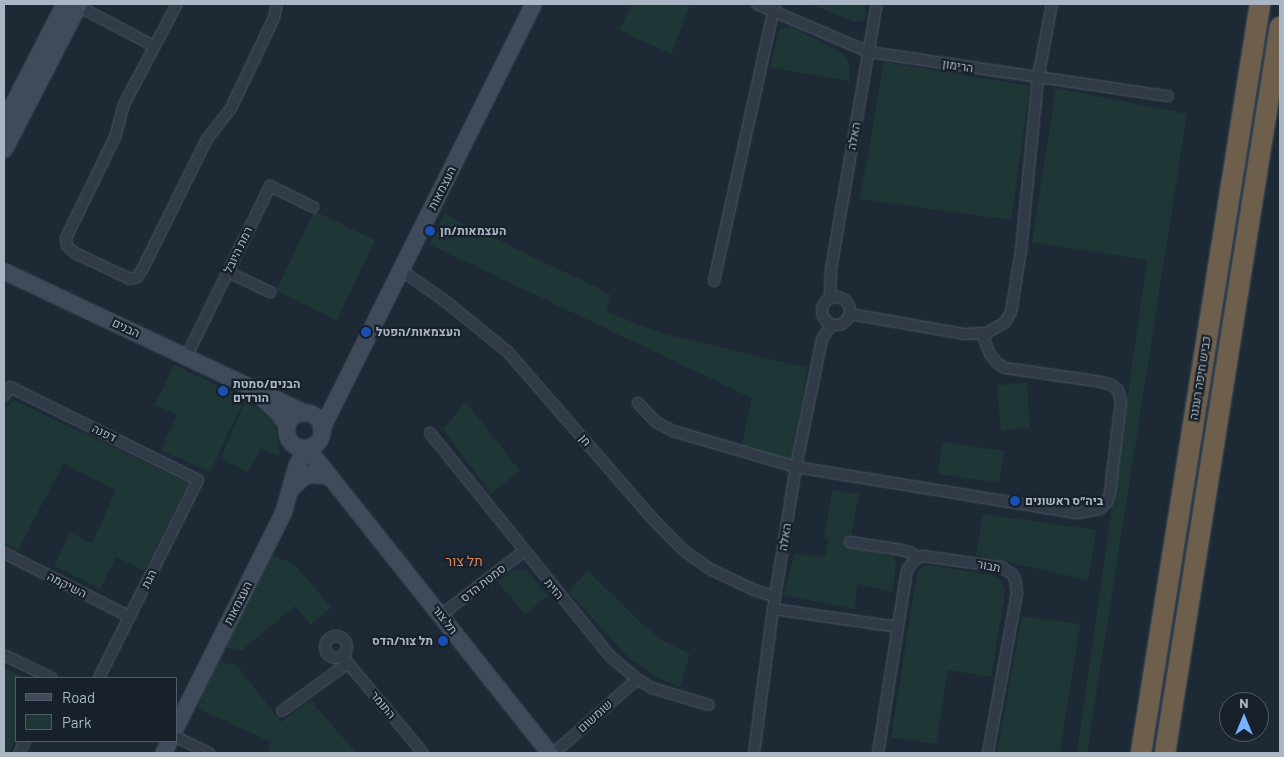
<!DOCTYPE html>
<meta charset="utf-8">
<style>
body{margin:0}
#map{position:relative;width:1284px;height:757px;overflow:hidden;background:#1d2a36;font-family:Barlow,Heebo,sans-serif}
div>[style]{position:absolute}
.green>*{inset:0;background:#1f3637}
.roads{filter:drop-shadow(0 0 1px #4c5662) drop-shadow(0 0 1px #4c5662)}
.street>*{height:10px;margin:-5px;padding:0 5px;transform-origin:5px;border-radius:5px;background:#313b47}
.street>.ring{margin:-5px;padding:0;box-sizing:content-box;background:none;border:10px solid #313b47;border-radius:50%}
.secondary>*{height:15px;margin:-7.5px;padding:0 7.5px;transform-origin:7.5px;border-radius:7.5px;background:#3f4b5a}
.secondary>.ring{margin:-7.5px;padding:0;box-sizing:content-box;background:none;border:15px solid #3f4b5a;border-radius:50%}
.highway>*{height:20px;margin:-10px;padding:0 10px;transform-origin:10px;border-radius:10px;background:#6e5f4d}
.dots>*{width:14px;height:14px;translate:-50% -50%;box-sizing:border-box;border:2px solid #17202b;border-radius:50%}
span{translate:-50% -50%;white-space:nowrap;text-align:center;line-height:1.15;-webkit-text-stroke:4.5px #17202b;paint-order:stroke}
.street-label{font-size:12px;color:#aab6c4}
.poi-label{font-size:12px;color:#aab6c4;font-weight:700}
.left{translate:0 -50%;text-align:left}
.right{translate:-100% -50%;text-align:right}
.neighbourhood-label{font-size:14px;color:#d98450}
.frame{position:absolute;inset:0;border:5px solid #aab6c4;pointer-events:none}
.legend{position:absolute;left:15px;top:677px;width:162px;height:65px;box-sizing:border-box;background:#17202b;border:1px solid #525c68;margin:0;padding:6px 9px;list-style:none;font-size:15px;color:#aab6c4}
.legend li{display:flex;align-items:center;gap:10px;height:25px}
.legend b{width:25px;border:1px solid #525c68}
.north{position:absolute;left:1219px;top:692px;width:50px;height:50px;box-sizing:border-box;background:#17202b;border:1px solid #525c68;border-radius:50%;rotate:0deg;font-size:14px;font-weight:700;line-height:20px;text-align:center;color:#aab6c4}
.north::after{content:'';display:block;margin:auto;width:18px;height:22px;background:#75b2ff;clip-path:polygon(50% 0,100% 100%,50% 72%,0 100%)}
</style>
<div id="map">
<div class="green">
<div style="clip-path:polygon(632px 4px,690px 4px,671px 54px,619px 30px)"></div>
<div style="clip-path:polygon(811px 4px,865px 4px,866px 16px,862px 21px,854px 22px)"></div>
<div style="clip-path:polygon(792px 27px,845px 55px,849px 64px,849px 81px,770px 67px,778px 34px,781px 29px)"></div>
<div style="clip-path:polygon(884px 62px,1030px 86px,1011px 220px,860px 199px)"></div>
<div style="clip-path:polygon(1056px 88px,1187px 114px,1087px 753px,1077px 753px,1147px 260px,1032px 242px)"></div>
<div style="clip-path:polygon(314px 211px,375px 240px,337px 320px,276px 291px)"></div>
<div style="clip-path:polygon(444px 214px,610px 294px,606px 312px,661px 333px,807px 368px,793px 462px,741px 448px,752px 398px,429px 244px)"></div>
<div style="clip-path:polygon(174px 365px,245px 398px,210px 472px,161px 450px,177px 415px,155px 405px)"></div>
<div style="clip-path:polygon(1027px 383px,1030px 428px,1001px 430px,997px 385px)"></div>
<div style="clip-path:polygon(246px 399px,275px 423px,280px 457px,261px 448px,248px 472px,221px 458px)"></div>
<div style="clip-path:polygon(13px 400px,189px 483px,144px 571px,116px 557px,100px 589px,54px 566px,70px 533px,92px 543px,116px 490px,63px 464px,18px 550px,4px 543px,4px 412px)"></div>
<div style="clip-path:polygon(466px 402px,520px 471px,491px 494px,443px 429px)"></div>
<div style="clip-path:polygon(943px 442px,1004px 451px,999px 483px,938px 474px)"></div>
<div style="clip-path:polygon(832px 490px,859px 494px,849px 547px,893px 556px,896px 563px,893px 592px,857px 584px,855px 609px,784px 595px,794px 554px,825px 557px,829px 538px,824px 537px)"></div>
<div style="clip-path:polygon(983px 514px,1096px 530px,1088px 580px,976px 555px)"></div>
<div style="clip-path:polygon(273px 555px,295px 565px,331px 607px,311px 625px,295px 606px,242px 650px,226px 648px)"></div>
<div style="clip-path:polygon(928px 565px,992px 575px,1002px 581px,1005px 592px,991px 677px,948px 670px,936px 744px,891px 737px,917px 573px,921px 568px)"></div>
<div style="clip-path:polygon(515px 569px,526px 570px,548px 596px,525px 614px,498px 582px)"></div>
<div style="clip-path:polygon(588px 571px,643px 625px,662px 640px,690px 654px,680px 687px,658px 678px,627px 656px,568px 591px)"></div>
<div style="clip-path:polygon(1022px 616px,1080px 624px,1060px 753px,997px 753px)"></div>
<div style="clip-path:polygon(219px 661px,237px 666px,281px 722px,310px 700px,356px 753px,268px 753px,271px 742px,197px 708px)"></div>
<div style="clip-path:polygon(6px 669px,25px 678px,16px 678px,16px 738px,9px 753px,4px 753px,4px 675px)"></div>
</div>
<div class="roads">
<div class="street">
<div style="left:177px;top:4px;width:113px;rotate:117.9deg"></div>
<div style="left:124px;top:104px;width:34px;rotate:105deg"></div>
<div style="left:115px;top:137px;width:112px;rotate:115.9deg"></div>
<div style="left:66px;top:238px;width:8px;rotate:83deg"></div>
<div style="left:67px;top:246px;width:11px;rotate:41deg"></div>
<div style="left:75px;top:253px;width:61px;rotate:25.3deg"></div>
<div style="left:130px;top:279px;width:7px;rotate:-16deg"></div>
<div style="left:137px;top:277px;width:11px;rotate:-56deg"></div>
<div style="left:143px;top:268px;width:144px;rotate:-63.6deg"></div>
<div style="left:207px;top:139px;width:39px;rotate:-52deg"></div>
<div style="left:231px;top:108px;width:100px;rotate:-64.5deg"></div>
<div style="left:274px;top:18px;width:14px;rotate:-78deg"></div>
<div style="left:757px;top:4px;width:122px;rotate:23.2deg"></div>
<div style="left:869px;top:52px;width:302px;rotate:8.4deg"></div>
<div style="left:78px;top:6px;width:86px;rotate:27.8deg"></div>
<div style="left:401px;top:270px;width:54px;rotate:35.2deg"></div>
<div style="left:445px;top:301px;width:81px;rotate:39deg"></div>
<div style="left:508px;top:352px;width:220px;rotate:49.1deg"></div>
<div style="left:652px;top:518px;width:45px;rotate:45.9deg"></div>
<div style="left:683px;top:550px;width:35px;rotate:35deg"></div>
<div style="left:712px;top:570px;width:44px;rotate:25.4deg"></div>
<div style="left:752px;top:589px;width:24px;rotate:19deg"></div>
<div style="left:228px;top:272px;width:47px;rotate:25.5deg"></div>
<div style="left:714px;top:281px;width:284px;rotate:-77.6deg"></div>
<div class="ring" style="left:822px;top:297px;width:18px;height:18px"></div>
<div style="left:830px;top:298px;width:29px;rotate:-88deg"></div>
<div style="left:831px;top:269px;width:269px;rotate:-80.2deg"></div>
<div style="left:850px;top:314px;width:117px;rotate:9.9deg"></div>
<div style="left:965px;top:334px;width:22px;rotate:-3deg"></div>
<div style="left:987px;top:333px;width:21px;rotate:-31deg"></div>
<div style="left:1005px;top:322px;width:12px;rotate:-59deg"></div>
<div style="left:1011px;top:312px;width:62px;rotate:-80.7deg"></div>
<div style="left:1021px;top:251px;width:174px;rotate:-84.4deg"></div>
<div style="left:1038px;top:78px;width:75px;rotate:-79.3deg"></div>
<div style="left:186px;top:357px;width:191px;rotate:-63.8deg"></div>
<div style="left:270px;top:186px;width:48px;rotate:26deg"></div>
<div style="left:4px;top:396px;width:11px;rotate:-56deg"></div>
<div style="left:10px;top:387px;width:210px;rotate:26.3deg"></div>
<div style="left:198px;top:480px;width:221px;rotate:116.6deg"></div>
<div style="left:638px;top:403px;width:26px;rotate:47deg"></div>
<div style="left:656px;top:422px;width:19px;rotate:28deg"></div>
<div style="left:673px;top:431px;width:128px;rotate:16.3deg"></div>
<div style="left:796px;top:467px;width:286px;rotate:9.3deg"></div>
<div style="left:1078px;top:513px;width:22px;rotate:-10deg"></div>
<div style="left:1100px;top:509px;width:10px;rotate:-45deg"></div>
<div style="left:1107px;top:502px;width:10px;rotate:-73deg"></div>
<div style="left:1110px;top:492px;width:92px;rotate:-83.1deg"></div>
<div style="left:1121px;top:401px;width:11px;rotate:-105deg"></div>
<div style="left:1118px;top:390px;width:9px;rotate:-144deg"></div>
<div style="left:1111px;top:385px;width:9px;rotate:-162deg"></div>
<div style="left:1102px;top:382px;width:98px;rotate:-171.8deg"></div>
<div style="left:1005px;top:368px;width:9px;rotate:-148deg"></div>
<div style="left:997px;top:363px;width:11px;rotate:-128deg"></div>
<div style="left:990px;top:354px;width:22px;rotate:-112deg"></div>
<div style="left:430px;top:433px;width:288px;rotate:51.1deg"></div>
<div style="left:611px;top:657px;width:34px;rotate:40deg"></div>
<div style="left:637px;top:679px;width:17px;rotate:31deg"></div>
<div style="left:652px;top:688px;width:59px;rotate:16.6deg"></div>
<div style="left:850px;top:542px;width:53px;rotate:8.7deg"></div>
<div style="left:902px;top:550px;width:10px;rotate:17deg"></div>
<div style="left:912px;top:553px;width:6px;rotate:51deg"></div>
<div style="left:4px;top:553px;width:141px;rotate:26.9deg"></div>
<div style="left:773px;top:609px;width:126px;rotate:8.2deg"></div>
<div style="left:441px;top:615px;width:105px;rotate:-37.6deg"></div>
<div class="ring" style="left:325px;top:636px;width:12px;height:12px"></div>
<div style="left:4px;top:655px;width:53px;rotate:25.6deg"></div>
<div style="left:342px;top:656px;width:126px;rotate:50.1deg"></div>
<div style="left:282px;top:711px;width:82px;rotate:-36deg"></div>
<div style="left:176px;top:737px;width:37px;rotate:26deg"></div>
<div style="left:19px;top:753px;width:13px;rotate:-63deg"></div>
<div style="left:554px;top:753px;width:111px;rotate:-41.7deg"></div>
<div style="left:754px;top:753px;width:145px;rotate:-82.5deg"></div>
<div style="left:773px;top:609px;width:144px;rotate:-80.8deg"></div>
<div style="left:796px;top:467px;width:131px;rotate:-78.5deg"></div>
<div style="left:822px;top:339px;width:17px;rotate:-57deg"></div>
<div style="left:878px;top:753px;width:185px;rotate:-81deg"></div>
<div style="left:907px;top:570px;width:15px;rotate:-53deg"></div>
<div style="left:916px;top:558px;width:7px;rotate:-16deg"></div>
<div style="left:923px;top:556px;width:79px;rotate:8deg"></div>
<div style="left:1001px;top:567px;width:13px;rotate:32deg"></div>
<div style="left:1012px;top:574px;width:6px;rotate:59deg"></div>
<div style="left:1015px;top:579px;width:14px;rotate:82deg"></div>
<div style="left:1017px;top:593px;width:163px;rotate:100.3deg"></div>
</div>
<div class="secondary">
<div style="left:4px;top:121px;width:131px;rotate:-62.9deg"></div>
<div style="left:4px;top:149px;width:163px;rotate:-62.7deg"></div>
<div style="left:4px;top:271px;width:334px;rotate:25.2deg"></div>
<div style="left:261px;top:397px;width:25px;rotate:43deg"></div>
<div style="left:279px;top:414px;width:14px;rotate:54deg"></div>
<div class="ring" style="left:286px;top:412px;width:21px;height:21px"></div>
<div style="left:321px;top:429px;width:475px;rotate:-63.5deg"></div>
<div style="left:307px;top:448px;width:390px;rotate:51.5deg"></div>
<div style="left:290px;top:489px;width:18px;rotate:-43deg"></div>
<div style="left:303px;top:477px;width:9px;rotate:-21deg"></div>
<div style="left:311px;top:474px;width:19px;rotate:6deg"></div>
<div style="left:176px;top:726px;width:239px;rotate:-63.4deg"></div>
<div style="left:283px;top:512px;width:48px;rotate:-74.2deg"></div>
<div style="left:296px;top:466px;width:20px;rotate:-63deg"></div>
<div style="left:163px;top:753px;width:13px;rotate:-63deg"></div>
</div>
<div class="highway">
<div style="left:1141px;top:753px;width:758px;rotate:-80.97deg"></div>
<div style="left:1165px;top:753px;width:735px;rotate:-81deg"></div>
</div>
</div>
<div class="dots">
<div style="left:430px;top:231px;background:#1a4fb4"></div>
<div style="left:366px;top:332px;background:#1a4fb4"></div>
<div style="left:223px;top:391px;background:#1a4fb4"></div>
<div style="left:1015px;top:501px;background:#1a4fb4"></div>
<div style="left:443px;top:641px;background:#1a4fb4"></div>
</div>
<div class="street-label">
<span style="left:958px;top:66px;rotate:9deg">הרימון</span>
<span style="left:854px;top:136px;rotate:-80deg">האלה</span>
<span style="left:442px;top:188px;rotate:-63deg">העצמאות</span>
<span style="left:238px;top:250px;rotate:-64deg">רמת היובל</span>
<span style="left:126px;top:328px;rotate:25deg">הבנים</span>
<span style="left:1200px;top:378px;rotate:-81deg">כביש חיפה רעננה</span>
<span style="left:104px;top:433px;rotate:26deg">דפנה</span>
<span style="left:585px;top:440px;rotate:50deg">חן</span>
<span style="left:785px;top:537px;rotate:-81deg">האלה</span>
<span style="left:989px;top:566px;rotate:11deg">תבור</span>
<span style="left:149px;top:579px;rotate:-63deg">הגת</span>
<span style="left:483px;top:583px;rotate:-38deg">סמטת הדס</span>
<span style="left:67px;top:585px;rotate:27deg">השיקמה</span>
<span style="left:554px;top:589px;rotate:51deg">הזית</span>
<span style="left:238px;top:603px;rotate:-63deg">העצמאות</span>
<span style="left:445px;top:620px;rotate:52deg">תל צור</span>
<span style="left:383px;top:705px;rotate:50deg">התומר</span>
<span style="left:595px;top:716px;rotate:-42deg">שומשום</span>
</div>
<div class="poi-label">
<span class="left" style="left:440px;top:231px">העצמאות/חן</span>
<span class="left" style="left:376px;top:332px">העצמאות/הפטל</span>
<span class="left" style="left:233px;top:391px">הבנים/סמטת<br>הורדים</span>
<span class="left" style="left:1025px;top:501px">ביה״ס ראשונים</span>
<span class="right" style="left:433px;top:641px">תל צור/הדס</span>
</div>
<div class="neighbourhood-label">
<span style="left:464px;top:561px">תל צור</span>
</div>
<div class="frame"></div>
<ul class="legend">
<li><b style="height:6px;background:#3f4b5a"></b>Road</li>
<li><b style="height:14px;background:#1f3637"></b>Park</li>
</ul>
<div class="north">N</div>
</div>
